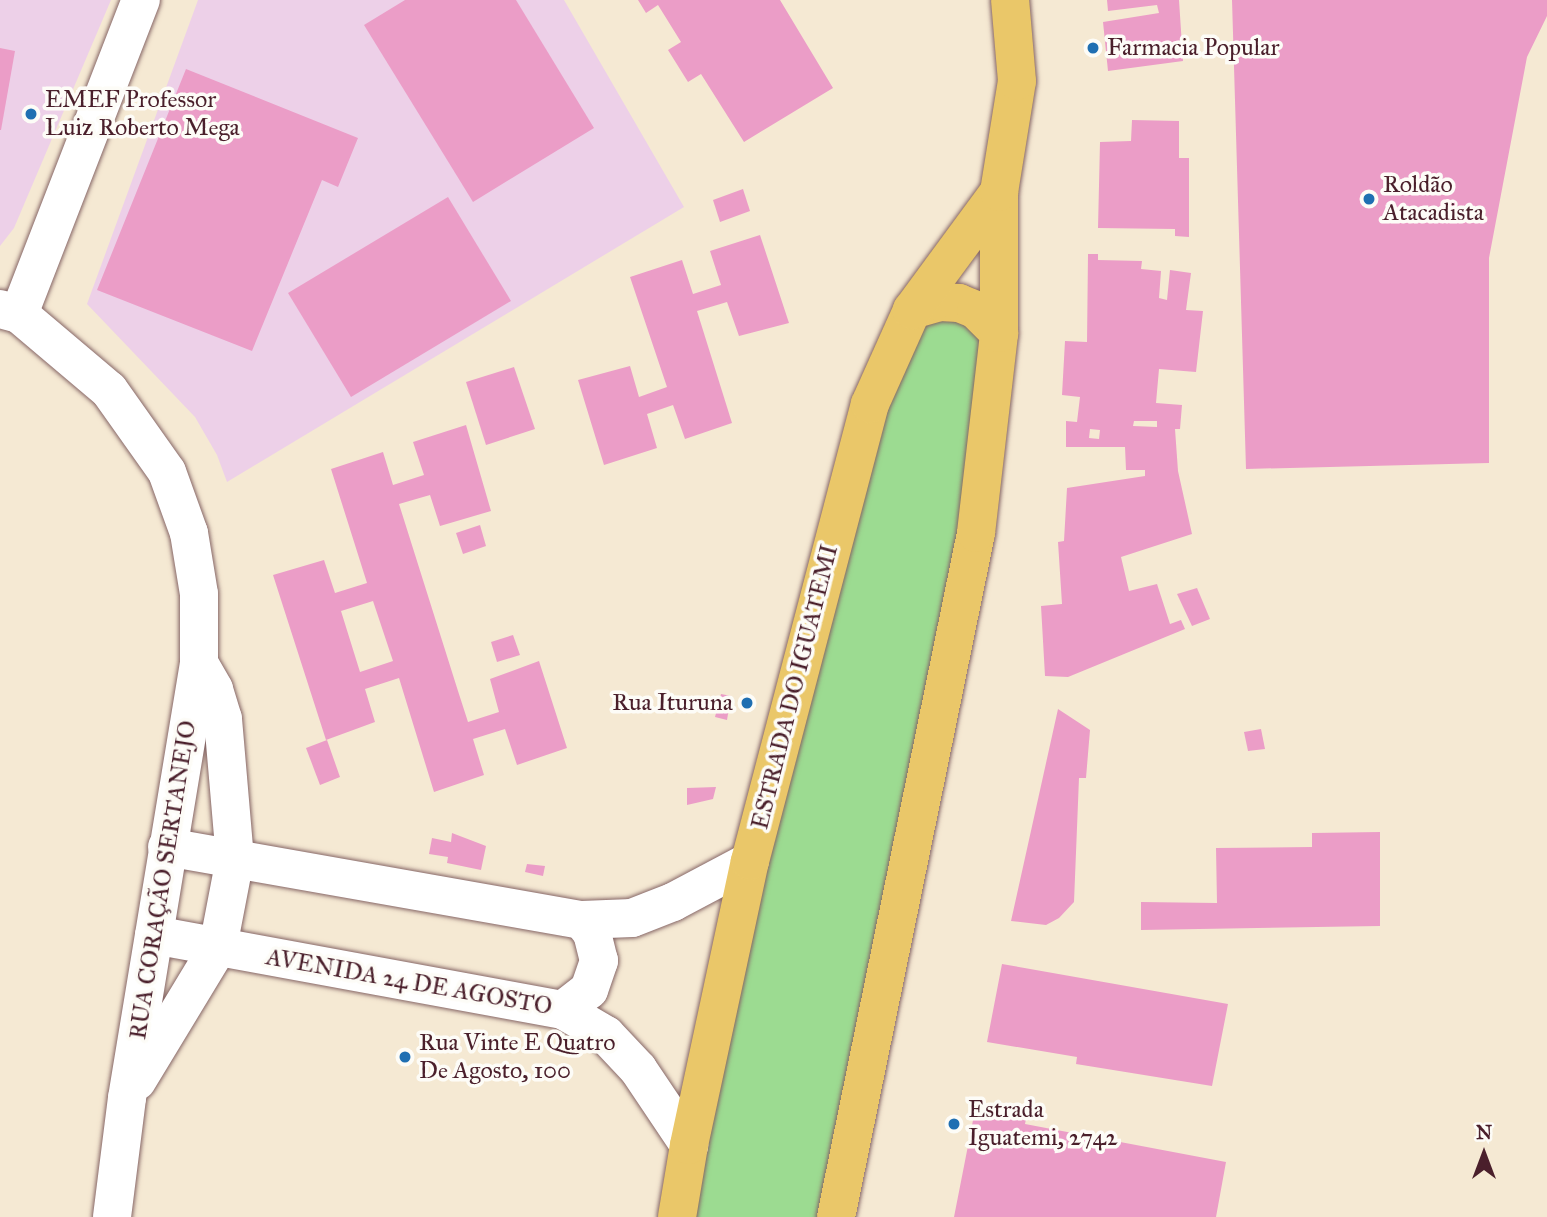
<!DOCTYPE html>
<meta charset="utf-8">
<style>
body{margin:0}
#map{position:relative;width:1547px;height:1217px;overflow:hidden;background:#f5e9d3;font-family:"IM FELL Great Primer",serif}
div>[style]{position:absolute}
.built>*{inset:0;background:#edd0e8}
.green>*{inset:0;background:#9cdb91}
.building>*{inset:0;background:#eb9dc7}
.roads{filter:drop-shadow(0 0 2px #866666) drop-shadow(0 0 2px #866666)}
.minor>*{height:38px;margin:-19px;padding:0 19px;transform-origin:19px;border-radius:19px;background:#fff}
.tertiary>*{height:38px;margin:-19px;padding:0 19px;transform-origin:19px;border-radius:19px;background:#fff}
.primary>*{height:38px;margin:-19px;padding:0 19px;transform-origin:19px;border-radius:19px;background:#eac769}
.dots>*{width:19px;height:19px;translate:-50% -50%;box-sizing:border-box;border:4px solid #fdfcf7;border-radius:50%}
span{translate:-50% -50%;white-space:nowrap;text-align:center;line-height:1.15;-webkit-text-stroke:7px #fdfcf7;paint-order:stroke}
.poi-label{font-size:24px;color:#4a1f2b}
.left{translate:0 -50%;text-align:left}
.right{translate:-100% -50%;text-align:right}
.street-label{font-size:24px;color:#4a1f2b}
.north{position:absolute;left:1449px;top:1119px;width:70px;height:70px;-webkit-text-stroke:5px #fdfcf7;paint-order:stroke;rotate:0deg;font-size:19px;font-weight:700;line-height:28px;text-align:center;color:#4a1f2b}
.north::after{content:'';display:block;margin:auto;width:24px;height:32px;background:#4a1f2b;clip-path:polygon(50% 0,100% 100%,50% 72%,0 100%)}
</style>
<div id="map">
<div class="built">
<div style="clip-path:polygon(0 0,111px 0,14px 228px,0 246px)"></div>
<div style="clip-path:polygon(198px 0,564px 0,684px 207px,227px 482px,217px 455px,195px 417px,87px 304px)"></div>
</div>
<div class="green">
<div style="clip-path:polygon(912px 310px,999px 333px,836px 1217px,677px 1217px)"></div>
</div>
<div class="building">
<div style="clip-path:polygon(405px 0,516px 0,594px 128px,473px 202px,364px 25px)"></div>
<div style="clip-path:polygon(638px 0,780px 0,833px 88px,744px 142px,701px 74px,688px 82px,668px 50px,681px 42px,658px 5px,646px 13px)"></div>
<div style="clip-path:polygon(1107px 0,1179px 0,1183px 61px,1108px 71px,1103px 22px,1159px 13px,1157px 5px,1108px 11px)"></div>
<div style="clip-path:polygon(1232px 0,1547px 0,1547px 16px,1527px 57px,1489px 258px,1489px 463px,1246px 469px)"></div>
<div style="clip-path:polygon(0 48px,15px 51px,1px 130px,0 130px)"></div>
<div style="clip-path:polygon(186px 69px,358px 138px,338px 187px,322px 180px,252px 351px,97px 290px)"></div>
<div style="clip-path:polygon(1132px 120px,1179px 121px,1179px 158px,1189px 158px,1189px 237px,1175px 236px,1175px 229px,1098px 228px,1100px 142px,1131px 141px)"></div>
<div style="clip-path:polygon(743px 189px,750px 211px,720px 222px,713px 200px)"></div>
<div style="clip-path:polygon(448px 197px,511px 301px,351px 397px,288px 293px)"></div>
<div style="clip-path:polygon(760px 235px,789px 323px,739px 336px,727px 302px,697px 311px,732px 423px,685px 439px,673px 405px,647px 414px,657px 448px,604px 465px,578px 380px,630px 366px,639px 397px,667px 387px,630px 277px,682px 260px,693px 294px,721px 285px,710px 251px)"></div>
<div style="clip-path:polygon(evenodd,1088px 254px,1098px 254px,1098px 260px,1142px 261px,1141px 269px,1161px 271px,1159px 298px,1167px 300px,1170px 270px,1191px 273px,1186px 310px,1203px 311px,1196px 372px,1159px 369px,1156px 403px,1182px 405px,1180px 429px,1175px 429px,1178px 471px,1192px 534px,1121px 557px,1129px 591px,1157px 584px,1170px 624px,1181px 620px,1185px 629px,1068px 677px,1045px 676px,1041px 606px,1062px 604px,1058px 542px,1064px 541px,1067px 488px,1145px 476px,1145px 470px,1126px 470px,1125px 447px,1066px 447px,1066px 421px,1077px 422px,1080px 397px,1062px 395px,1065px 341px,1087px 342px,1088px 254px,1134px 421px,1157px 421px,1157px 427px,1133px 426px,1134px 421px,1088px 254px,1090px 429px,1100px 430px,1099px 439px,1089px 438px,1090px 429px)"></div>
<div style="clip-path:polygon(514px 367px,535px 429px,486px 445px,466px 382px)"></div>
<div style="clip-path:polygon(evenodd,466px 425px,491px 511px,440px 526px,430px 495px,399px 504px,458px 691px,468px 722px,499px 712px,490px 679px,539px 661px,567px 748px,517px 765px,505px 729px,473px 739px,484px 775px,434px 792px,399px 678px,365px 689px,375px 722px,326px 740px,273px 575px,324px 560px,335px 593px,367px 583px,331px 469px,383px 452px,393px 485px,424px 475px,413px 442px,466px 425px,373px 601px,393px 661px,360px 672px,341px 611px,373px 601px)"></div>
<div style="clip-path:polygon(480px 525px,486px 546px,463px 554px,456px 533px)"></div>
<div style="clip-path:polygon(1197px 588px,1210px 619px,1192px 626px,1177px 594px)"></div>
<div style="clip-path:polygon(513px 635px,520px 655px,497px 662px,491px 642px)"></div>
<div style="clip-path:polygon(721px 694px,731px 696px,727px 720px,715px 717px)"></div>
<div style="clip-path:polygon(1058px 709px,1090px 730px,1086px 778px,1079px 778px,1074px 902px,1059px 918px,1046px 925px,1011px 921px)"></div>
<div style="clip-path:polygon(1261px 729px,1265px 749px,1248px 751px,1244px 732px)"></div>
<div style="clip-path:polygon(327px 740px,340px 777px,320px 785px,306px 748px)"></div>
<div style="clip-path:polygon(716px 787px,713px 799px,687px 805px,687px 788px)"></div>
<div style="clip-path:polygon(1380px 832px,1380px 926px,1141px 930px,1141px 902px,1217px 903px,1216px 848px,1312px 847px,1312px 833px)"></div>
<div style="clip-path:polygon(452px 833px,486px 846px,481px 870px,447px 863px,448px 857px,429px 854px,432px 838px,451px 842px)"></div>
<div style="clip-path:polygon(527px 864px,545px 866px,543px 876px,525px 872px)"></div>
<div style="clip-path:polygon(1002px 964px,1228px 1004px,1212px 1086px,1076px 1064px,1077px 1057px,987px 1042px)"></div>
<div style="clip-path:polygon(975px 1110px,1026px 1119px,1025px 1124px,1226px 1162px,1216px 1217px,954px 1217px)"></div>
</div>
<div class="roads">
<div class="minor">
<div style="left:19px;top:314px;width:337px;rotate:-68.8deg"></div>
</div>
<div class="tertiary">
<div style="left:0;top:309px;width:20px;rotate:15deg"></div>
<div style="left:19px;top:314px;width:118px;rotate:40.2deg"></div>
<div style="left:109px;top:390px;width:100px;rotate:54.7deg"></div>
<div style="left:167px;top:472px;width:65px;rotate:70.2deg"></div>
<div style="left:189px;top:533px;width:62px;rotate:80.7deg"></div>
<div style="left:199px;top:594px;width:69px;rotate:90deg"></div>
<div style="left:199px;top:663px;width:441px;rotate:99.4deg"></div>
<div style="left:127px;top:1098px;width:120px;rotate:97.2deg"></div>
<div style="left:167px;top:847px;width:421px;rotate:10deg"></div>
<div style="left:582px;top:920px;width:50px;rotate:-2.3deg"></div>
<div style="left:632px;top:918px;width:44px;rotate:-21.3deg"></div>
<div style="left:673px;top:902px;width:87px;rotate:-28deg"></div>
<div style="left:154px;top:935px;width:416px;rotate:10.4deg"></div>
<div style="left:563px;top:1010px;width:50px;rotate:30.2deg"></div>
<div style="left:606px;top:1035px;width:47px;rotate:46.7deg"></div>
<div style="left:638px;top:1069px;width:92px;rotate:56.1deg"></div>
<div style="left:563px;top:1010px;width:33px;rotate:-38deg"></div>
<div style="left:589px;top:990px;width:31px;rotate:-71deg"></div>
<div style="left:599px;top:961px;width:29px;rotate:-104deg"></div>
<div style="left:592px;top:933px;width:16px;rotate:-128deg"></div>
<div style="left:137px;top:1081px;width:157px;rotate:-58.8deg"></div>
<div style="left:218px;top:947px;width:90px;rotate:-79.1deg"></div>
<div style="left:235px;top:859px;width:141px;rotate:-94.9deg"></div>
<div style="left:223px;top:719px;width:31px;rotate:-107deg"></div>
<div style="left:214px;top:689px;width:30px;rotate:-120deg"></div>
</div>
<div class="primary">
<div style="left:912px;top:310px;width:29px;rotate:-16deg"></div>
<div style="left:940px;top:302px;width:19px;rotate:3deg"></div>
<div style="left:959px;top:303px;width:18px;rotate:22deg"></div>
<div style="left:976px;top:310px;width:33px;rotate:45deg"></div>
<div style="left:677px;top:1217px;width:73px;rotate:-80.5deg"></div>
<div style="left:689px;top:1145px;width:290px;rotate:-77.9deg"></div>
<div style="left:750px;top:861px;width:472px;rotate:-75.3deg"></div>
<div style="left:870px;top:404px;width:103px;rotate:-65.9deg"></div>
<div style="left:912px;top:310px;width:147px;rotate:-53.6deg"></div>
<div style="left:836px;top:1217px;width:698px;rotate:-78.43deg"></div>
<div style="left:976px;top:533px;width:201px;rotate:-83.4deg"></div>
<div style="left:999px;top:333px;width:141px;rotate:-90deg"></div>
<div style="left:999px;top:192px;width:112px;rotate:-80.8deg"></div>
<div style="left:1017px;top:81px;width:81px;rotate:-94.9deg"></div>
</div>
</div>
<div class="dots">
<div style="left:1093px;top:48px;background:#1f6fb2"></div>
<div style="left:31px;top:114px;background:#1f6fb2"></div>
<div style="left:1369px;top:199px;background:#1f6fb2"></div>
<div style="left:747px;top:703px;background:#1f6fb2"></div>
<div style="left:405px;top:1057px;background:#1f6fb2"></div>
<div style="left:954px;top:1124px;background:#1f6fb2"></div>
</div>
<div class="poi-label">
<span class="left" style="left:1107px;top:48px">Farmacia Popular</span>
<span class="left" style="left:45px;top:114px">EMEF Professor<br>Luiz Roberto Mega</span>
<span class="left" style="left:1383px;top:199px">Roldão<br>Atacadista</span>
<span class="right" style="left:733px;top:703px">Rua Ituruna</span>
<span class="left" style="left:419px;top:1057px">Rua Vinte E Quatro<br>De Agosto, 100</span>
<span class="left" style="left:968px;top:1124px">Estrada<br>Iguatemi, 2742</span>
</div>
<div class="street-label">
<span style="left:795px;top:687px;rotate:-76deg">ESTRADA DO IGUATEMI</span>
<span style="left:163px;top:880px;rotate:-81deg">RUA CORAÇÃO SERTANEJO</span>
<span style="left:409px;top:982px;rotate:10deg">AVENIDA 24 DE AGOSTO</span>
</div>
<div class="north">N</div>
</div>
